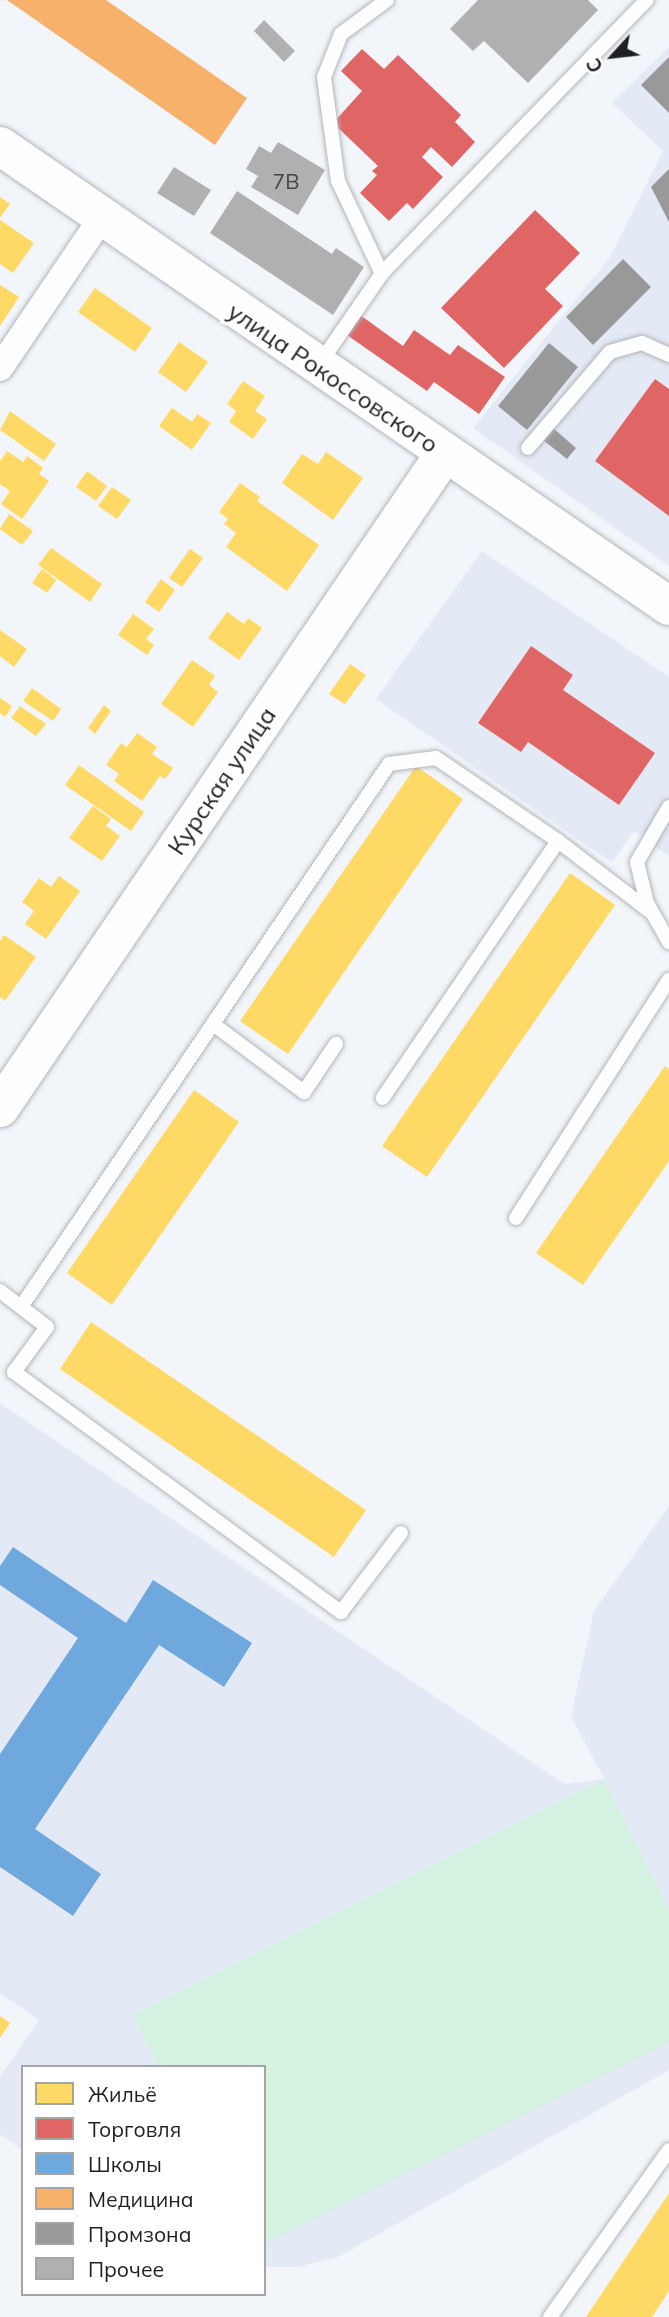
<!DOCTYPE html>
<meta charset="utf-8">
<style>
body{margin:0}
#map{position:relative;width:669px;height:2317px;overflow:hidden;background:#f2f5fa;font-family:Mulish,sans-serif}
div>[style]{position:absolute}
.built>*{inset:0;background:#e3eaf5}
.green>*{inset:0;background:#d4f3e0}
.homes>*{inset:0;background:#ffd966}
.shops>*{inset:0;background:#e06666}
.schools>*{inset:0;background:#6fa8dc}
.health>*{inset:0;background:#f6b26b}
.industry>*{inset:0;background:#999}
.building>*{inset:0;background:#b1b0b1}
.roads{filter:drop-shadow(0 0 2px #b3b5b9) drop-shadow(0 0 2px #b3b5b9)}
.lane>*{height:14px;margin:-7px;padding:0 7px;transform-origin:7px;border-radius:7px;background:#fdfefe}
.street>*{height:26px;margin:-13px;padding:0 13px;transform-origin:13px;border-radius:13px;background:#fdfefe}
.secondary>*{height:38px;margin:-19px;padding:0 19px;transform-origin:19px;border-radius:19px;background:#fdfefe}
span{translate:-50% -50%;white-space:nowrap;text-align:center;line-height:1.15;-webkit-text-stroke:7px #fff;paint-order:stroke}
.number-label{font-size:21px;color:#424346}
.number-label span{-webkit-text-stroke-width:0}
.street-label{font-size:24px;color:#1d1f23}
.legend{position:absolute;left:21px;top:2065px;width:245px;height:231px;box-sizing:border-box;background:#fff;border:2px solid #a5a5a7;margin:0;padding:9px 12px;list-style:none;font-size:21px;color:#1d1f23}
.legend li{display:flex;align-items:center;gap:14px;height:35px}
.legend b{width:35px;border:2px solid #a5a5a7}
.north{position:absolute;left:578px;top:21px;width:70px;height:70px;-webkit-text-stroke:5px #fff;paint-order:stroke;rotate:243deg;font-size:19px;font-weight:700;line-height:28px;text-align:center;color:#1d1f23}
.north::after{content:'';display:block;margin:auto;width:24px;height:32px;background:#1d1f23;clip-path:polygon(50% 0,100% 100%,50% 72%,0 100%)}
</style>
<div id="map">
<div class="built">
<div style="clip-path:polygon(669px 47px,669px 566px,473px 428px,610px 257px,663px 151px,612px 103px)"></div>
<div style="clip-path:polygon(482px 551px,669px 677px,669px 856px,634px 831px,612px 863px,376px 699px)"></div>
<div style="clip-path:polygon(0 1403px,564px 1784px,604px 1779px,571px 1716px,594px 1611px,669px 1506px,669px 2070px,338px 2257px,298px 2267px,264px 2267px,264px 2067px,23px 2067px,23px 2150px,0 2134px,0 2077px,39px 2020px,0 1993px)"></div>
</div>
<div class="green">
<div style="clip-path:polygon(604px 1780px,669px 1910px,669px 2042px,264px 2244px,264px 2067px,158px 2067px,132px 2015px)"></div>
</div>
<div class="homes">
<div style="clip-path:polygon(0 197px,10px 204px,0 218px)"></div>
<div style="clip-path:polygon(0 220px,34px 243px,13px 273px,0 264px)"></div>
<div style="clip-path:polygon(0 285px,19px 297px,0 326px)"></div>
<div style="clip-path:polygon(95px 288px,152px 328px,135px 352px,78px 312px)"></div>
<div style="clip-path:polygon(179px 342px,208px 362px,186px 392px,158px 372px)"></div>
<div style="clip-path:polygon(243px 381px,265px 396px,255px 411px,267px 419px,253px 439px,229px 422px,236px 411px,227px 404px)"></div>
<div style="clip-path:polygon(172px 408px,192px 422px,197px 414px,211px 423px,192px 450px,159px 426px)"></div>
<div style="clip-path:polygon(10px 411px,56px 444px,44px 461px,0 430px)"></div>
<div style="clip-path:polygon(7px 451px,23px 462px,27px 456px,43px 468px,39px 474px,49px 481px,22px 519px,1px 504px,10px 491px,0 484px,0 461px)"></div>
<div style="clip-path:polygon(326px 452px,363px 478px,333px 520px,282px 483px,302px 454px,318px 464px)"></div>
<div style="clip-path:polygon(87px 471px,107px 486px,96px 501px,76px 487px)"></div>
<div style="clip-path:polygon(240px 483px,260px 497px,257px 501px,319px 545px,287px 591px,226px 547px,236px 533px,224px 524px,228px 519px,219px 512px)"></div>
<div style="clip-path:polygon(112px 487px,131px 500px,117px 519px,98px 506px)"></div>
<div style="clip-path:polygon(9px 514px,33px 531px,22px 545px,0 529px)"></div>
<div style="clip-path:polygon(51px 548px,102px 584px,90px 602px,38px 565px)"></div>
<div style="clip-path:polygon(190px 549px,203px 558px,182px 587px,169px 578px)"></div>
<div style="clip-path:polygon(42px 569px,56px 580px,47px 593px,32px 583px)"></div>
<div style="clip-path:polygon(161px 579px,175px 590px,159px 612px,145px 602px)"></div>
<div style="clip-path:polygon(227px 612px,244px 624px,248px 618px,262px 628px,239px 660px,208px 638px)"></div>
<div style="clip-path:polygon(133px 614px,154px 629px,146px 639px,154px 645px,147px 655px,118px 635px)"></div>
<div style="clip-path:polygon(0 630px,27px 649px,14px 667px,0 656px)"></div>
<div style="clip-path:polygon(192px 660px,215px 676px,209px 685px,218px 692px,193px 727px,161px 704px)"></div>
<div style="clip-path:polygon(350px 664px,366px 675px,345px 704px,329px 694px)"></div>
<div style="clip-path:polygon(32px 688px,61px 709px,53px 721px,23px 701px)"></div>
<div style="clip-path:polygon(0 698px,12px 706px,5px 717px,0 713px)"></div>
<div style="clip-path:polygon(104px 705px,111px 711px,95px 734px,88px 728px)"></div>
<div style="clip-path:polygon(20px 706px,46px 724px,36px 736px,11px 718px)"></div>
<div style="clip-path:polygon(137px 733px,157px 747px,152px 754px,173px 768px,165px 779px,160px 776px,142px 801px,114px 781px,119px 774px,106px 765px,121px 743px,127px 747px)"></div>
<div style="clip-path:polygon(79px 765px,144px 812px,131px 831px,65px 785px)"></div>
<div style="clip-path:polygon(416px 766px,463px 799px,288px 1054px,240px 1021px)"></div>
<div style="clip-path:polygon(93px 806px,111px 819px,106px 826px,120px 836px,102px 861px,69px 838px)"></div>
<div style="clip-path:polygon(570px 873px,615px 905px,427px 1177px,382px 1146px)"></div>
<div style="clip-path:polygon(59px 876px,80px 891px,46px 939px,25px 924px,34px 911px,22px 902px,39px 878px,51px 887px)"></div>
<div style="clip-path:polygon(4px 935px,36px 957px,5px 1001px,0 997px,0 941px)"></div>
<div style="clip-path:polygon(665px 1066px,669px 1069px,669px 1161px,583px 1285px,536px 1253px)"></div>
<div style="clip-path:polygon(194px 1090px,239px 1122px,112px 1305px,67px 1273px)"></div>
<div style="clip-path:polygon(91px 1322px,366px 1510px,334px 1557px,60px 1369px)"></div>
<div style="clip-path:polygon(0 2016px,10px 2023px,0 2038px)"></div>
<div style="clip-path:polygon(669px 2193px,669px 2291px,652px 2317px,586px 2317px)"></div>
</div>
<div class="shops">
<div style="clip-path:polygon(362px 49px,384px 69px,398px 55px,461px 115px,455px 122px,475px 142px,452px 167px,431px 147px,422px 157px,443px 177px,413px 209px,407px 203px,389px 221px,360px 193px,377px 175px,372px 171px,378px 166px,333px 123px,362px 91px,341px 71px)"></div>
<div style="clip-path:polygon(535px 210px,580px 253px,545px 289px,563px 306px,504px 368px,441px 308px)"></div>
<div style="clip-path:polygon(360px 315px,403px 346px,414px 330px,450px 355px,458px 345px,505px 377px,479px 414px,434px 382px,427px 391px,347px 335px)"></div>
<div style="clip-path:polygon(655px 379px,669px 389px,669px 516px,595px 461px)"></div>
<div style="clip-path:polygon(531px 646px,573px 675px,563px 690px,655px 753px,619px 805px,528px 742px,521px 752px,478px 723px)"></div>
</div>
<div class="schools">
<div style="clip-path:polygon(13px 1547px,126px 1623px,153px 1580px,252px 1643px,224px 1687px,159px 1645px,35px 1829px,101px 1874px,73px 1916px,0 1867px,0 1754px,78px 1638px,0 1585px,0 1566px)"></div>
</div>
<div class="health">
<div style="clip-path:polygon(7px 0,106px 0,247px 98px,215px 145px)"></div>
</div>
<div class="industry">
<div style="clip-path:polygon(669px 57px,669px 113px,641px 85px)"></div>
<div style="clip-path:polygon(669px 169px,669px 222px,651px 187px)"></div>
<div style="clip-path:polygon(623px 259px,651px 287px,593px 345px,566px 317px)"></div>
<div style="clip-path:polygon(549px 343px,578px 367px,527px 430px,498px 406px)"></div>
<div style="clip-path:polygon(553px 428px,576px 448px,567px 459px,543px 440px)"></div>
</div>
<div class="building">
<div style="clip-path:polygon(478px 0,588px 0,598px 10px,528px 83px,484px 41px,473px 51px,450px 29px)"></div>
<div style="clip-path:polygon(264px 20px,295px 51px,284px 62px,254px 31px)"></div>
<div style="clip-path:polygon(278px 142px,325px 170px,298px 215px,251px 187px,258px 176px,246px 169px,259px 146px,271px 153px)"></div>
<div style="clip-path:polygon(174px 167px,211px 190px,194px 216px,157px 193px)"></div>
<div style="clip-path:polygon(237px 191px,332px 254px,336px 248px,364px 267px,333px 315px,210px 233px)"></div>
</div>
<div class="roads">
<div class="lane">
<div style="left:382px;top:274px;width:103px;rotate:-115.3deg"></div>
<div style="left:338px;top:181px;width:105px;rotate:-97.7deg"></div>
<div style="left:324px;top:77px;width:46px;rotate:-68.4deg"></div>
<div style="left:341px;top:34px;width:57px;rotate:-36.5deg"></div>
<div style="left:320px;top:363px;width:111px;rotate:-55.3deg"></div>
<div style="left:383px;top:272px;width:379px;rotate:-45.9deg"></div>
<div style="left:528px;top:448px;width:126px;rotate:-49.5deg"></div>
<div style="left:610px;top:352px;width:33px;rotate:-16deg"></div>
<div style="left:642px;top:343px;width:30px;rotate:24deg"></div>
<div style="left:669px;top:807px;width:64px;rotate:120.2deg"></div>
<div style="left:637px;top:862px;width:42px;rotate:76.3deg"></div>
<div style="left:647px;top:903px;width:45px;rotate:60.6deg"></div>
<div style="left:558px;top:841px;width:117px;rotate:37.4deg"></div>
<div style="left:213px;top:1024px;width:114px;rotate:36.8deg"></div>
<div style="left:304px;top:1092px;width:58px;rotate:-56.3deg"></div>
<div style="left:516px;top:1218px;width:283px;rotate:-57.3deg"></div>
<div style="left:0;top:1291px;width:59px;rotate:37.5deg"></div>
<div style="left:47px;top:1327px;width:56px;rotate:126.3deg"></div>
<div style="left:14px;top:1372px;width:406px;rotate:36.3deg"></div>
<div style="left:341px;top:1612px;width:99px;rotate:-52.8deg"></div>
<div style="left:21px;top:1307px;width:656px;rotate:-55.87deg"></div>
<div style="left:389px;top:764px;width:47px;rotate:-7.3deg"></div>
<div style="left:436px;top:758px;width:148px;rotate:34.2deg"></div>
<div style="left:558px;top:841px;width:311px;rotate:124.3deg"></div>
<div style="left:550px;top:2317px;width:205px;rotate:-54.5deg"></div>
</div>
<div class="street">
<div style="left:0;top:368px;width:180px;rotate:-55.9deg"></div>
</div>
<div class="secondary">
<div style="left:0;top:146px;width:812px;rotate:34.51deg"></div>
<div style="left:0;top:1108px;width:792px;rotate:-55.81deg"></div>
</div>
</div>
<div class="number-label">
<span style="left:286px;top:181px">7В</span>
</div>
<div class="street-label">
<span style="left:333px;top:378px;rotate:34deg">улица Рокоссовского</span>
<span style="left:222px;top:781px;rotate:-56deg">Курская улица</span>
</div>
<ul class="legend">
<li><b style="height:19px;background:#ffd966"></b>Жильё</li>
<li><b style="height:19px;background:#e06666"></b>Торговля</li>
<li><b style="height:19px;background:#6fa8dc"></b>Школы</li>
<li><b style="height:19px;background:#f6b26b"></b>Медицина</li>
<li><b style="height:19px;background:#999"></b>Промзона</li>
<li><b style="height:19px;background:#b1b0b1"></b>Прочее</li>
</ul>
<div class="north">С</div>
</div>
